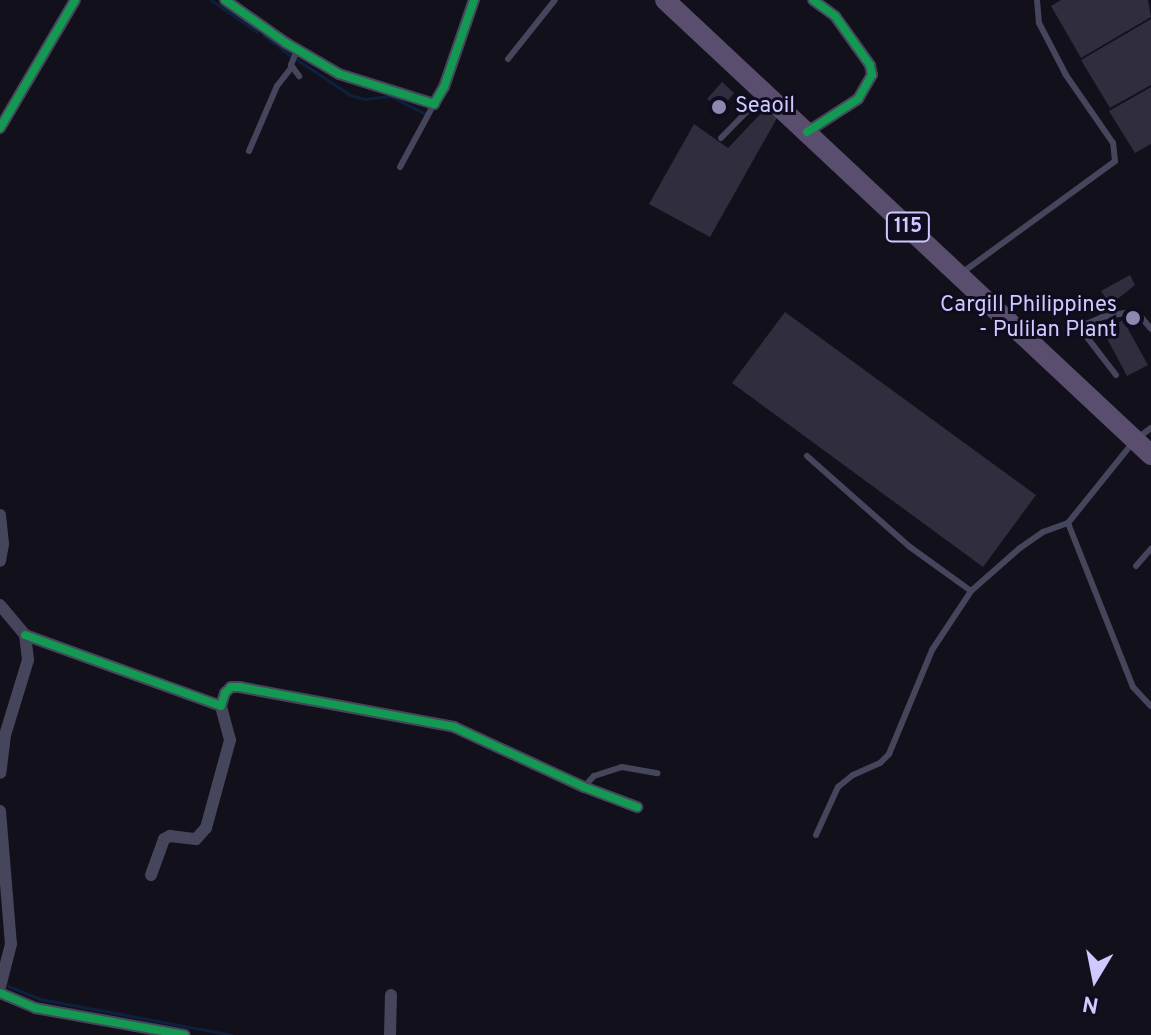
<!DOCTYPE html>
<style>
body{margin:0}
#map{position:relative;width:1151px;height:1035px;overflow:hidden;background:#12101b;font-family:Overpass,sans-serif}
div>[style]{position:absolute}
.stream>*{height:3px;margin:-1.5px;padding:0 1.5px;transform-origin:1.5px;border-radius:1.5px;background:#0d213f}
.building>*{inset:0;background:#302d3e}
.service>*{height:6px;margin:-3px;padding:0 3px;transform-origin:3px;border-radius:3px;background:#45455c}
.minor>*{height:12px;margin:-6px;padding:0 6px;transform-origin:6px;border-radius:6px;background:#45455c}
.primary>*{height:20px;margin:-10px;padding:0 10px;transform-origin:10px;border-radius:10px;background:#594e6d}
.cycleway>*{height:8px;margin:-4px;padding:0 4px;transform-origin:4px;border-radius:4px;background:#139951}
.dots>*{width:22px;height:22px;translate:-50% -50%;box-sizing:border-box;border:4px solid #0f0c1f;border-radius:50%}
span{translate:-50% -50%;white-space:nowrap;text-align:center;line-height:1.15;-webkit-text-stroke:6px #0f0c1f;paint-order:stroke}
.shield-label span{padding:2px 6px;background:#0f0c1f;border:2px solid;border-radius:6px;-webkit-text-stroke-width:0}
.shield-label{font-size:20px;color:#cecaff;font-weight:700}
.poi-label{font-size:22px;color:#cecaff}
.left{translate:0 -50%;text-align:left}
.right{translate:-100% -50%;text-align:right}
.north{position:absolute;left:1055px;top:939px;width:80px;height:80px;-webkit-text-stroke:6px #0f0c1f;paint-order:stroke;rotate:190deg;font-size:22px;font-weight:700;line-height:32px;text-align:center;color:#cecaff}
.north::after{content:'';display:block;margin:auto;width:28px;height:36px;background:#cecaff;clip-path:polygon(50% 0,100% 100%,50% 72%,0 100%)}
</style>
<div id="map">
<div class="stream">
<div style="left:211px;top:0;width:56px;rotate:34.8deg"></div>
<div style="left:263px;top:35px;width:15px;rotate:37deg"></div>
<div style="left:278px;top:46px;width:16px;rotate:38deg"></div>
<div style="left:296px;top:59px;width:65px;rotate:33.7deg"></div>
<div style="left:350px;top:95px;width:16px;rotate:15deg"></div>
<div style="left:365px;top:99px;width:25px;rotate:-7deg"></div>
<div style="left:390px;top:96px;width:39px;rotate:27deg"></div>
<div style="left:8px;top:986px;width:35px;rotate:22deg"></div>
<div style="left:40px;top:999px;width:195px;rotate:10.6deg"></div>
</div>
<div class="building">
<div style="clip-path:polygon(1061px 0,1148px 0,1151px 17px,1081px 58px,1051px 6px)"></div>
<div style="clip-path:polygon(1151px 19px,1151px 85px,1110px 108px,1081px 60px)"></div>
<div style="clip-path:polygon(722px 82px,734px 93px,720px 110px,707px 99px)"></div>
<div style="clip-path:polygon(1151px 87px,1151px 144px,1135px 153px,1109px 111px)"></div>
<div style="clip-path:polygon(767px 107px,777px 118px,710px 237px,649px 204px,694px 124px,728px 148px)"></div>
<div style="clip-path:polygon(1130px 275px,1135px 285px,1110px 305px,1101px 291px)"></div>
<div style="clip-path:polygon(785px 312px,1036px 495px,983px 567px,732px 383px)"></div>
<div style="clip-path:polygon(1123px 320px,1148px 365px,1127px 376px,1103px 331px)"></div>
</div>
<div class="service">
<div style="left:297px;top:50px;width:16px;rotate:112deg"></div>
<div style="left:291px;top:65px;width:14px;rotate:54deg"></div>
<div style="left:508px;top:59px;width:75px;rotate:-51.5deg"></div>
<div style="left:721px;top:138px;width:59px;rotate:-45.7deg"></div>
<div style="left:249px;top:151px;width:71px;rotate:-66.7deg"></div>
<div style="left:277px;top:86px;width:24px;rotate:-52deg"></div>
<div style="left:400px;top:167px;width:72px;rotate:-61.6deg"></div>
<div style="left:963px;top:272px;width:188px;rotate:-36.1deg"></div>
<div style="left:1115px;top:161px;width:18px;rotate:-96deg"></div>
<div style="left:1113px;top:143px;width:83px;rotate:-124.7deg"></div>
<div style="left:1066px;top:75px;width:59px;rotate:-117.4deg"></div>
<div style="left:1039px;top:23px;width:23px;rotate:-95deg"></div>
<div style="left:1116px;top:375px;width:61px;rotate:-127.6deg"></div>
<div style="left:1079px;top:327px;width:25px;rotate:-23deg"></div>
<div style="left:1102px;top:317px;width:35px;rotate:-10deg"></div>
<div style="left:1136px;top:311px;width:23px;rotate:50deg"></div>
<div style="left:807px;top:456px;width:137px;rotate:41.5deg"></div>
<div style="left:910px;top:547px;width:75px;rotate:35.8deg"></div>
<div style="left:1068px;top:523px;width:176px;rotate:68.4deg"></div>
<div style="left:1133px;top:687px;width:26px;rotate:47deg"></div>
<div style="left:1136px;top:566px;width:23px;rotate:-49deg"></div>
<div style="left:584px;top:787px;width:15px;rotate:-48deg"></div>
<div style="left:594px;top:776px;width:29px;rotate:-18deg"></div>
<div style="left:622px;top:767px;width:36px;rotate:10deg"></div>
<div style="left:816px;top:835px;width:53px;rotate:-65.4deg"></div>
<div style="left:838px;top:787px;width:19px;rotate:-39deg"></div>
<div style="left:853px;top:775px;width:30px;rotate:-24deg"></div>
<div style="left:880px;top:763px;width:13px;rotate:-45deg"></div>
<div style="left:889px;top:754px;width:113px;rotate:-67.5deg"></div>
<div style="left:932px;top:650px;width:71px;rotate:-56.5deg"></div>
<div style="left:971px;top:591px;width:65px;rotate:-41.3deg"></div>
<div style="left:1020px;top:548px;width:28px;rotate:-35deg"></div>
<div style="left:1043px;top:532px;width:27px;rotate:-20deg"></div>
<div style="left:1068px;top:523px;width:107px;rotate:-51.1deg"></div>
<div style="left:1135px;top:440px;width:20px;rotate:-37deg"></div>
</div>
<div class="minor">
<div style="left:225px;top:0;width:75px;rotate:35.2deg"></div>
<div style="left:286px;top:43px;width:61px;rotate:30.3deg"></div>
<div style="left:339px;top:74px;width:100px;rotate:17.5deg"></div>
<div style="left:434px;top:104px;width:20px;rotate:-60deg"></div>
<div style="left:444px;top:87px;width:92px;rotate:-71deg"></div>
<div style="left:0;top:128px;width:148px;rotate:-59.6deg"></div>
<div style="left:807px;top:132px;width:61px;rotate:-32.9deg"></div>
<div style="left:858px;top:99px;width:28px;rotate:-60deg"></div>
<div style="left:872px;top:75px;width:10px;rotate:-101deg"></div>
<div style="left:870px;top:65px;width:60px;rotate:-125.5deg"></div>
<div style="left:835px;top:16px;width:27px;rotate:-144deg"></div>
<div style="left:0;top:515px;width:29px;rotate:84deg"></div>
<div style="left:3px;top:544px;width:17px;rotate:100deg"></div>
<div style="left:0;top:605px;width:39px;rotate:50deg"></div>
<div style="left:25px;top:635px;width:25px;rotate:83deg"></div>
<div style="left:28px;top:660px;width:78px;rotate:107deg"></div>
<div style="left:5px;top:735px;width:38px;rotate:97deg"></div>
<div style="left:25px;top:635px;width:208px;rotate:19.9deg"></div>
<div style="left:221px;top:706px;width:14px;rotate:-73deg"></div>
<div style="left:225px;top:693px;width:8px;rotate:-45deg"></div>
<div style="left:231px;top:687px;width:8px"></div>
<div style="left:239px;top:687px;width:219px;rotate:10.5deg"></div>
<div style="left:454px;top:727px;width:143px;rotate:24.8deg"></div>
<div style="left:584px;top:787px;width:57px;rotate:20.7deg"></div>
<div style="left:0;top:811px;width:133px;rotate:85.3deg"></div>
<div style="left:11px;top:944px;width:44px;rotate:104.3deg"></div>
<div style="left:151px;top:875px;width:38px;rotate:-70deg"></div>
<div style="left:164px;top:839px;width:7px;rotate:-27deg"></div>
<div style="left:170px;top:836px;width:26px;rotate:7deg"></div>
<div style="left:196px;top:839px;width:15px;rotate:-48deg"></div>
<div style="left:206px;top:828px;width:91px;rotate:-74.7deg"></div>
<div style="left:230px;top:740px;width:35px;rotate:-105deg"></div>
<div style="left:0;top:993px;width:38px;rotate:23deg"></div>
<div style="left:35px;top:1008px;width:152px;rotate:10.2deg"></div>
<div style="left:390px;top:1035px;width:40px;rotate:-88.6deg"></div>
</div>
<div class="primary">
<div style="left:665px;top:0;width:666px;rotate:43.11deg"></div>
</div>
<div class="cycleway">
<div style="left:225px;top:0;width:75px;rotate:35.2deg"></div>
<div style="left:286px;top:43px;width:61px;rotate:30.3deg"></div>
<div style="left:339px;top:74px;width:100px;rotate:17.5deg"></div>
<div style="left:434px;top:104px;width:20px;rotate:-60deg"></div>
<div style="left:444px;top:87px;width:92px;rotate:-71deg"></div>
<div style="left:0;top:128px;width:148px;rotate:-59.6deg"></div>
<div style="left:807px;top:132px;width:61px;rotate:-32.9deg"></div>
<div style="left:858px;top:99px;width:28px;rotate:-60deg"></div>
<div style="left:872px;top:75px;width:10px;rotate:-101deg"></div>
<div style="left:870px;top:65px;width:60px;rotate:-125.5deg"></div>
<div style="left:835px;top:16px;width:27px;rotate:-144deg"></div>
<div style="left:25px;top:635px;width:208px;rotate:19.9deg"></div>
<div style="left:221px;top:706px;width:14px;rotate:-73deg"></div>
<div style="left:225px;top:693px;width:8px;rotate:-45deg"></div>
<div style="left:231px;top:687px;width:8px"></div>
<div style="left:239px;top:687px;width:219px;rotate:10.5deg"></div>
<div style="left:454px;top:727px;width:143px;rotate:24.8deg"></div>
<div style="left:584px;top:787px;width:57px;rotate:20.7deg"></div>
<div style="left:0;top:993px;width:38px;rotate:23deg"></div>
<div style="left:35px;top:1008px;width:152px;rotate:10.2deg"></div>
</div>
<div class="dots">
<div style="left:719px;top:107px;background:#8c89af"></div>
<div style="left:1133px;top:318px;background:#8c89af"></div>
</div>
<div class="shield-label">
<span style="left:908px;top:227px">115</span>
</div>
<div class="poi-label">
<span class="left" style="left:735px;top:107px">Seaoil</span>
<span class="right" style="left:1117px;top:318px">Cargill Philippines<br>- Pulilan Plant</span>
</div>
<div class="north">N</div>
</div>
